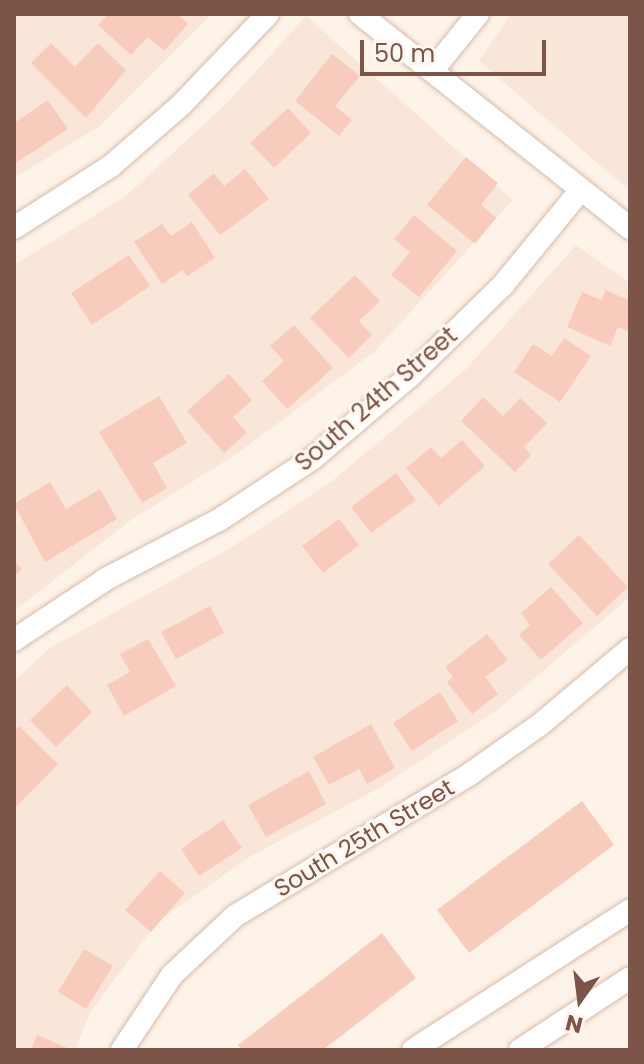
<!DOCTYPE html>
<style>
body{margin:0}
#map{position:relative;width:644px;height:1064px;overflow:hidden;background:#fef3e8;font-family:Poppins,sans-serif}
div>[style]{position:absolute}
.residential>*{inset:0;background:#f9e6d8}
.building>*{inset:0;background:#f7ccbc}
.roads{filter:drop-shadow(0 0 2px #d5bbae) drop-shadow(0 0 2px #d5bbae)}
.street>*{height:22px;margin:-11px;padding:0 11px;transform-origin:11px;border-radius:11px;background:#fff}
span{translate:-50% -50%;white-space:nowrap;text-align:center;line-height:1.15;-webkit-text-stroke:6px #fff7f0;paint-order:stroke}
.street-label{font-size:24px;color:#7c5448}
.frame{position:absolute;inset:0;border:16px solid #7c5448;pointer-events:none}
.north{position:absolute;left:540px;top:960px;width:80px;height:80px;-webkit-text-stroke:6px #fff7f0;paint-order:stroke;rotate:194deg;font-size:22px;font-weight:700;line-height:32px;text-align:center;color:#7c5448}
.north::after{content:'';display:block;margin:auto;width:28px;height:36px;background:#7c5448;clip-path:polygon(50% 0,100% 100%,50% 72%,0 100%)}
.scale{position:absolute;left:360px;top:40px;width:186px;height:36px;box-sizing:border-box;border:4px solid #7c5448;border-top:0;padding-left:10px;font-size:24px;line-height:28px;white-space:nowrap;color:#7c5448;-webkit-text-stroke:6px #fff7f0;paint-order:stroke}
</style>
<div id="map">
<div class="residential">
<div style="clip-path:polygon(14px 14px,212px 14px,100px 126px,14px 178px)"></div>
<div style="clip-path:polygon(511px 14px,630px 14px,630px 191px,479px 61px)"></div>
<div style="clip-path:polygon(306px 16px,513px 200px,374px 352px,235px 455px,131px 520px,14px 611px,14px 265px,126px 196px,227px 103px)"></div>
<div style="clip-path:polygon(576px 245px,630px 283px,630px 597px,497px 710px,381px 787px,251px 856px,156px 923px,90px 1013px,75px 1050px,14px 1050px,14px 681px,50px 648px,232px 547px,332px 481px,465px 370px)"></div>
</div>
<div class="building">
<div style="clip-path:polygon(108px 14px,177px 14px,188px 24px,164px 51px,148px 37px,131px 55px,98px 25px)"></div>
<div style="clip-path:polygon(51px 43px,75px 67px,98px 43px,126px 70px,86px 118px,31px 63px)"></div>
<div style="clip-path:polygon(332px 54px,360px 76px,335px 106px,352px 120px,339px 136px,295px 101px)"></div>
<div style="clip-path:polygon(48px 100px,68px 129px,14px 164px,14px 123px)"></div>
<div style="clip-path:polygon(288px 108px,311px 133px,274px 168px,250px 143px)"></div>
<div style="clip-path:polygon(466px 157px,498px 183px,481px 205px,496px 218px,475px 244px,427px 205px)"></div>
<div style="clip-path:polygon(245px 169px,269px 199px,220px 235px,188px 195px,214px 173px,224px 186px)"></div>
<div style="clip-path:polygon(414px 215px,457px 251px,419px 297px,391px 275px,410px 252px,394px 239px)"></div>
<div style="clip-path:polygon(192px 222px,215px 258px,187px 276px,183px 270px,162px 284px,134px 242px,162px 224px,171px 236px)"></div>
<div style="clip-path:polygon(129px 255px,150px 286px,92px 325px,71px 293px)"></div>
<div style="clip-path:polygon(355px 275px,380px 301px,359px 321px,372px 335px,349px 358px,310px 318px)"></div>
<div style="clip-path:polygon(606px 290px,630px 301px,630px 332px,618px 327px,610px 346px,567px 327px,582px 292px,601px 300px)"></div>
<div style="clip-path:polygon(294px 325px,333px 368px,287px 409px,262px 381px,284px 361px,270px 346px)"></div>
<div style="clip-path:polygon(564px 338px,591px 356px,560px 402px,514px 372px,533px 344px,552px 356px)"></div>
<div style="clip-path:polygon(229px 374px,252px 400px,233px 417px,247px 433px,224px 453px,187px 411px)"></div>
<div style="clip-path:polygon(159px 396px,187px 443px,153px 463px,167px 488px,142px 503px,99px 432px)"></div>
<div style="clip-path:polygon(483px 397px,503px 416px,520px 398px,547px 423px,524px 447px,531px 455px,515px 472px,461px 421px)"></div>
<div style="clip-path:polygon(462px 440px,485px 466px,439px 506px,406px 468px,431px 447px,441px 458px)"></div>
<div style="clip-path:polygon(396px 473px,416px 500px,371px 533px,351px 507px)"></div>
<div style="clip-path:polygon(50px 482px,66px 509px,100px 489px,117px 519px,45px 562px,14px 504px)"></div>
<div style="clip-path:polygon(339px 519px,359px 545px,323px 573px,302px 546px)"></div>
<div style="clip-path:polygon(579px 535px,628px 587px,597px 616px,548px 564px)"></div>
<div style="clip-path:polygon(14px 561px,22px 569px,14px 577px)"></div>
<div style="clip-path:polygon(551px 587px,583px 623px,541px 660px,519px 635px,530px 625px,521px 613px)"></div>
<div style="clip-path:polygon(210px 606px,224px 633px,176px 659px,161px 632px)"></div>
<div style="clip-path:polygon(487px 634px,508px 660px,485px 677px,498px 694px,472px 714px,447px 682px,453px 677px,445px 667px)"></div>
<div style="clip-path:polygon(148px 639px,176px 686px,124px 716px,107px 685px,130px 672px,120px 654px)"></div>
<div style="clip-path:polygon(67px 685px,92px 712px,56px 747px,30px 720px)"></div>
<div style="clip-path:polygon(440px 692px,458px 721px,412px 751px,393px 723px)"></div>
<div style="clip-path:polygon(371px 724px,395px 768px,367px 784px,359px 769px,329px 785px,313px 757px)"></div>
<div style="clip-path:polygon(19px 726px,58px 764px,14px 809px,14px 731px)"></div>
<div style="clip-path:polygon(309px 771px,326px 804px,266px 837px,248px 805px)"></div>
<div style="clip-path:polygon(582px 801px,614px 845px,469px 953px,437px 910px)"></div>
<div style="clip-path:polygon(223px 820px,242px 848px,199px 876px,181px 849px)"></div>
<div style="clip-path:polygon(160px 871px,185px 893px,151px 932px,125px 910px)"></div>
<div style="clip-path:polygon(382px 933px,416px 978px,323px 1050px,242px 1050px,238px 1045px)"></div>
<div style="clip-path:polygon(84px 949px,113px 966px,86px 1009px,58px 992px)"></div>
<div style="clip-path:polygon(37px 1035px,72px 1050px,31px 1050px)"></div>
</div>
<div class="roads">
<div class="street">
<div style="left:360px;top:14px;width:345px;rotate:38.4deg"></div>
<div style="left:432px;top:71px;width:73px;rotate:-51.1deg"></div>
<div style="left:14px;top:228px;width:115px;rotate:-32.6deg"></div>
<div style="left:111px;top:166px;width:94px;rotate:-41.1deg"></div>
<div style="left:182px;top:104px;width:124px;rotate:-46.3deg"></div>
<div style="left:14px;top:640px;width:110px;rotate:-33.5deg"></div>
<div style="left:106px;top:579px;width:127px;rotate:-27.6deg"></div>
<div style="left:219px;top:520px;width:111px;rotate:-33.3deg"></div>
<div style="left:312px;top:459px;width:128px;rotate:-40.3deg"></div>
<div style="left:410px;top:376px;width:130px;rotate:-44.4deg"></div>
<div style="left:503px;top:285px;width:122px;rotate:-50.7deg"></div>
<div style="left:122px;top:1050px;width:90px;rotate:-56.3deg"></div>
<div style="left:172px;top:975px;width:86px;rotate:-43.1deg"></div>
<div style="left:235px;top:916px;width:275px;rotate:-31.1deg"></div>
<div style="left:470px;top:774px;width:88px;rotate:-35.3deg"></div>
<div style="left:542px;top:723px;width:115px;rotate:-40.1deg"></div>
<div style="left:413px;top:1050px;width:258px;rotate:-32.8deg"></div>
<div style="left:520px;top:1050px;width:131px;rotate:-33.2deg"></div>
</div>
</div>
<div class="street-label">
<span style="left:376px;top:399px;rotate:-41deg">South 24th Street</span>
<span style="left:364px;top:838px;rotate:-31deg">South 25th Street</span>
</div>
<div class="frame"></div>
<div class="north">N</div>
<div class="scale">50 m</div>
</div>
